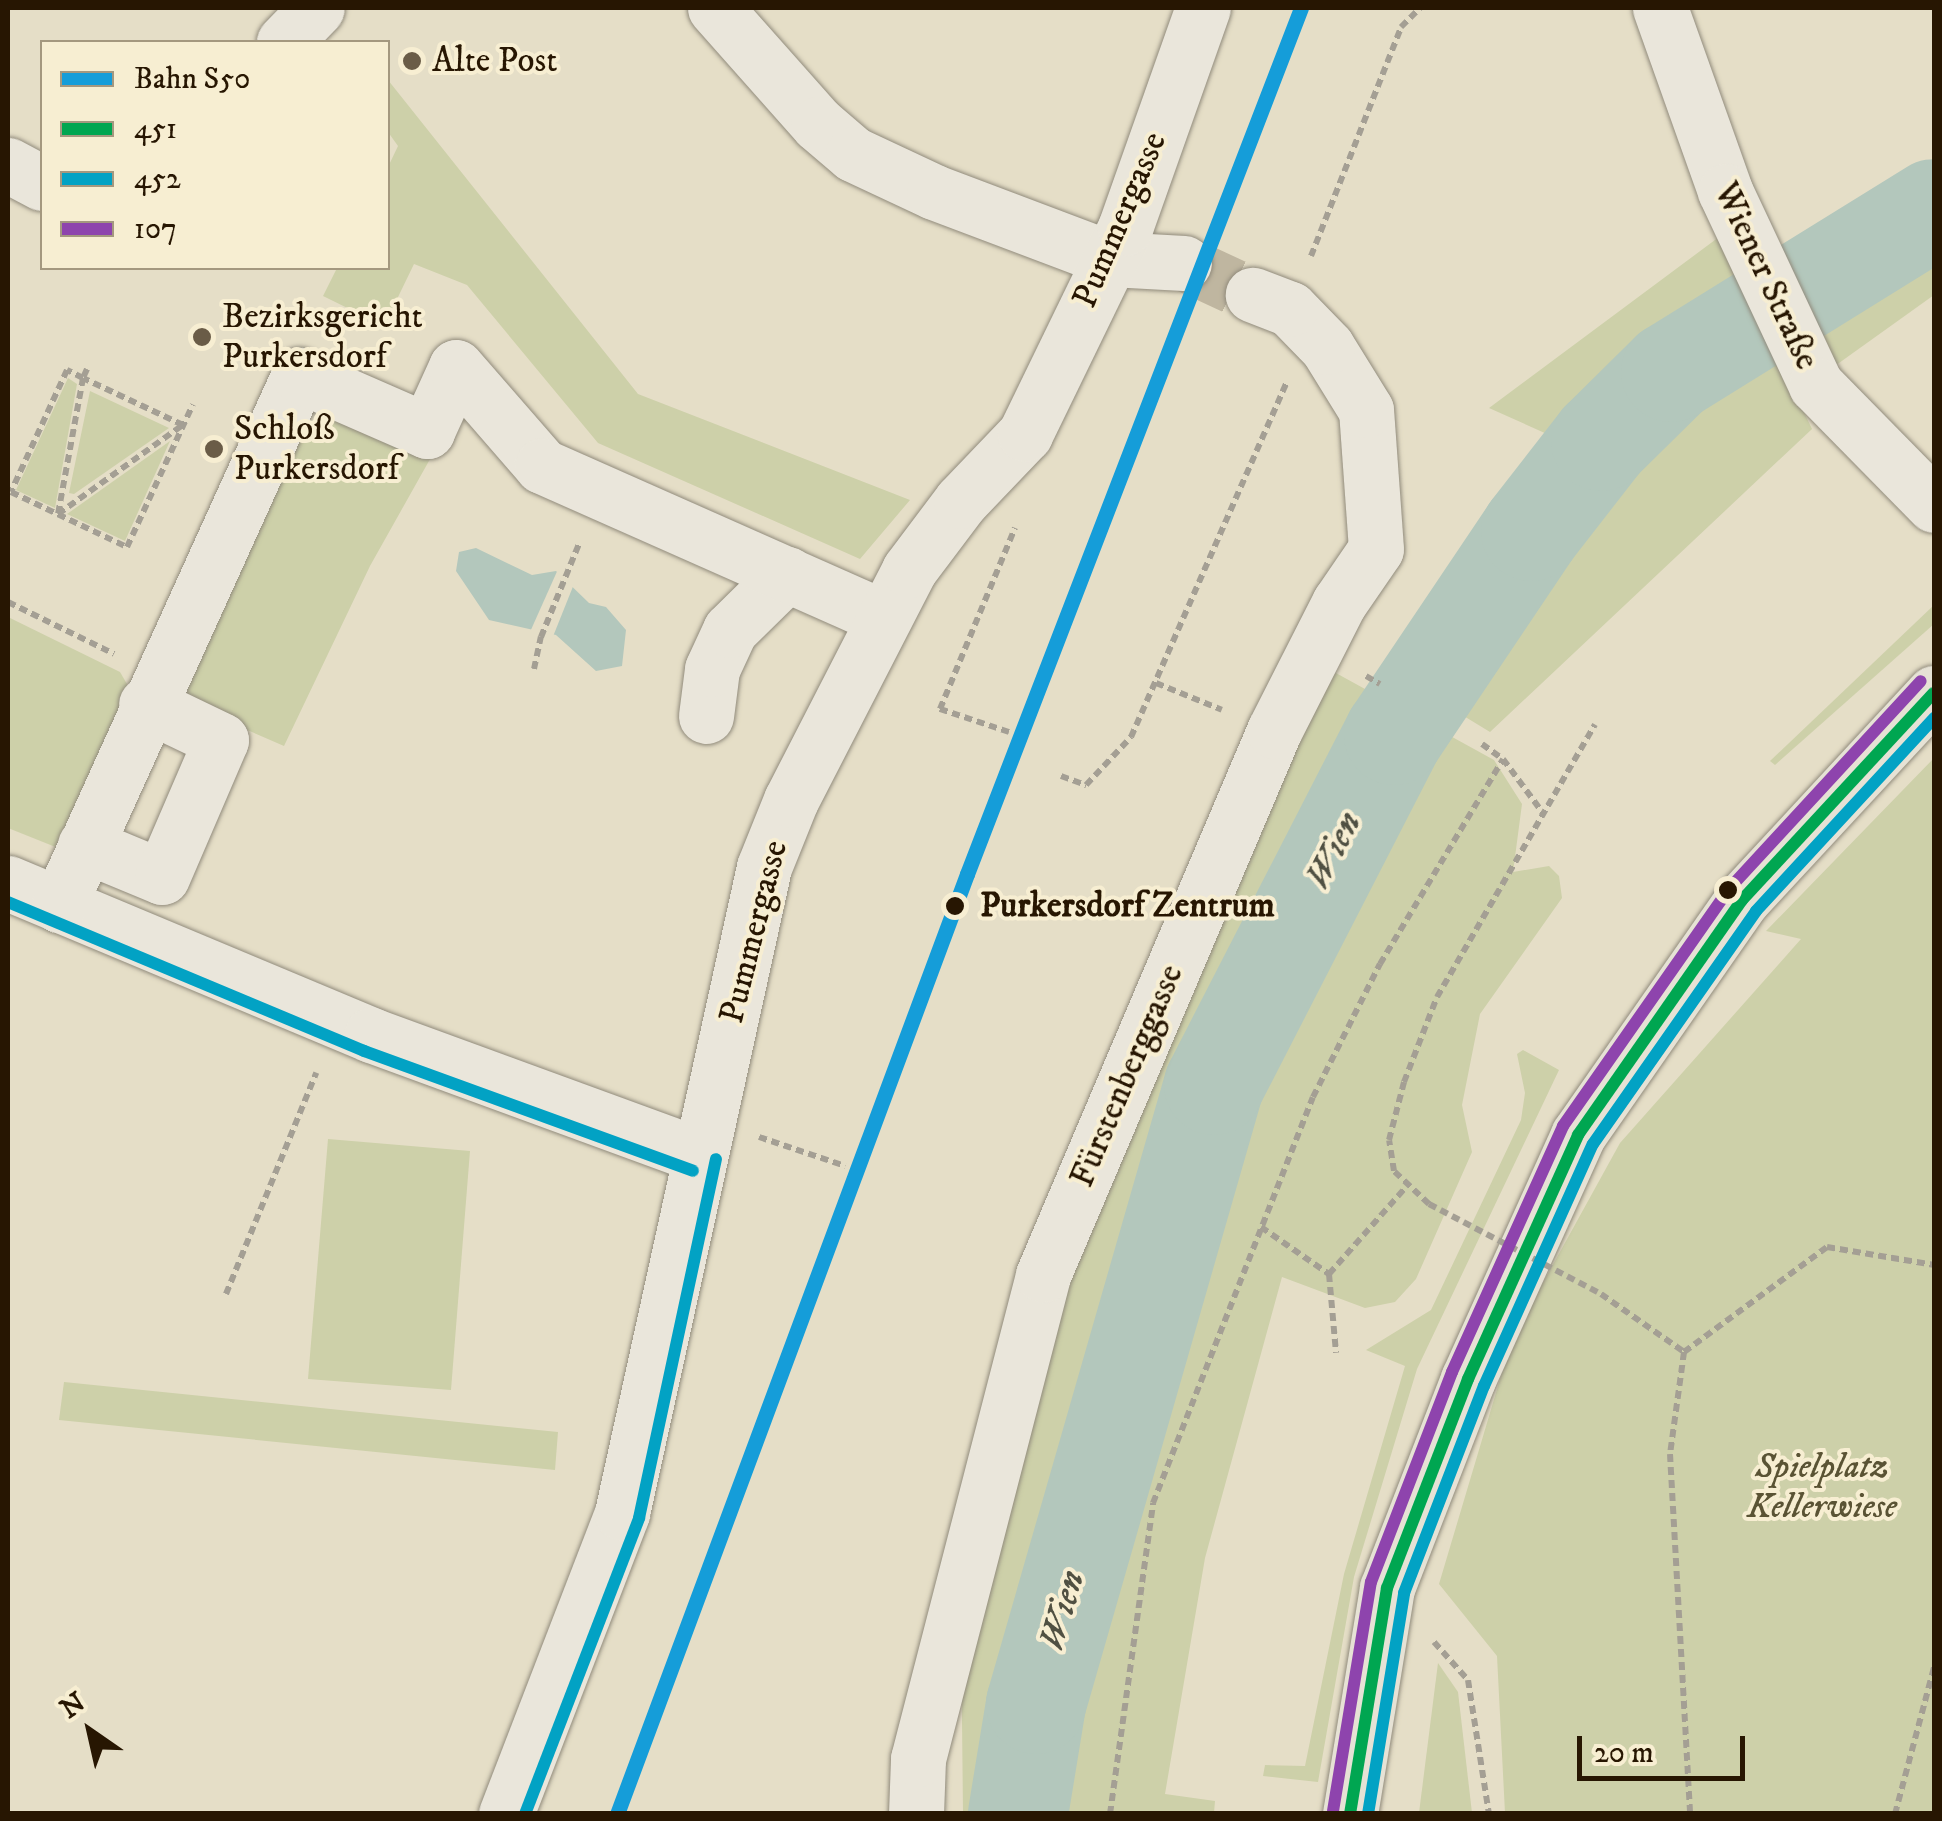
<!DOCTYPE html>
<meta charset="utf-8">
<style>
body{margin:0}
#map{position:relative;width:1942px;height:1821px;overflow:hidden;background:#e5dec7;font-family:"IM FELL DW Pica",serif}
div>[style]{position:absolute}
.green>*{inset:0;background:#cdd0a9}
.water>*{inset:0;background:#b3c7bc}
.pier>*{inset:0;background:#e5dec7}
.river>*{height:100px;margin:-50px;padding:0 50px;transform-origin:50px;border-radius:50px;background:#b3c7bc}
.minor-tunnel>*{height:55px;margin-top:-27.5px;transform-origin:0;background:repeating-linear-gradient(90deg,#bfb6a0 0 55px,transparent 0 83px)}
.path>*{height:6px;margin-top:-3px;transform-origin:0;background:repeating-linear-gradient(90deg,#a49f94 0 8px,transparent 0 13px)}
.roads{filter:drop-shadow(0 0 2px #918b7c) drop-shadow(0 0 2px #918b7c)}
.minor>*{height:55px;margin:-27.5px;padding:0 27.5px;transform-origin:27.5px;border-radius:27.5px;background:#eae6db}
.major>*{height:55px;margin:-27.5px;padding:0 27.5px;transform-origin:27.5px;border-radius:27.5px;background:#e6e2d5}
.path-bridge>*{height:6px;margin-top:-3px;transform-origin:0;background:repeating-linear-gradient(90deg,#a49f94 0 8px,transparent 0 13px)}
.bus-1>*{height:12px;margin:-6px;padding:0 6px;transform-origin:6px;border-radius:6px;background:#00a651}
.bus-2>*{height:12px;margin:-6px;padding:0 6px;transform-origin:6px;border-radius:6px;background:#02a2c4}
.bus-3>*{height:12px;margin:-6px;padding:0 6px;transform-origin:6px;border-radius:6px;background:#8e44ad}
.rail-1>*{height:15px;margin:-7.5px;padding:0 7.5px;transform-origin:7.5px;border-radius:7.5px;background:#159dd9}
.dots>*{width:28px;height:28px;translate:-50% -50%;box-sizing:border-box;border:5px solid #f7eed2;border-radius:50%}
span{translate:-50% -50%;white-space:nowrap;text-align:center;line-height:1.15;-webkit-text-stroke:8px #f7eed2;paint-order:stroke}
.poi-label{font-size:35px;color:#271602}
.left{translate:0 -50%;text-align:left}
.street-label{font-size:35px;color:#271602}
.stop-label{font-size:35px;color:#271602;font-weight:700}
.park-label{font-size:35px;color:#5a5334;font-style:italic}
.water-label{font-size:38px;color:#505042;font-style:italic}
.frame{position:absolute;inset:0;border:10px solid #271602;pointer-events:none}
.legend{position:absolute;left:40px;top:40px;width:350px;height:230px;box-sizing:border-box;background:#f7eed2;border:2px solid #a4987f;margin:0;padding:12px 18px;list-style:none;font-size:30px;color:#271602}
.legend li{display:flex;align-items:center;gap:20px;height:50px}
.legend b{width:50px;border:2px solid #a4987f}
.north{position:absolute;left:40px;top:1681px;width:100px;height:100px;-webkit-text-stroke:8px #f7eed2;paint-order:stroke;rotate:326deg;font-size:28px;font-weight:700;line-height:40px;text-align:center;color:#271602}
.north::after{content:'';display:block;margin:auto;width:35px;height:45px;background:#271602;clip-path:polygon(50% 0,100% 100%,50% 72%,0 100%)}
.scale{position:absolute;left:1577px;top:1736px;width:168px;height:45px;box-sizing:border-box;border:5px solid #271602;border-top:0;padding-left:12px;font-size:30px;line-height:35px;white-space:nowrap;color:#271602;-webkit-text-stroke:8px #f7eed2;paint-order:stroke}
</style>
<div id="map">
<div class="green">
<div style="clip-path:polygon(388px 80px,638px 394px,910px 500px,860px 559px,598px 443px,467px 285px,414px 264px,384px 326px,323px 296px,337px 268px,388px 268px,388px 167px,398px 146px,388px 132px)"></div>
<div style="clip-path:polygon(1934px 159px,1934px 295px,1832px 368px,1789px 254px)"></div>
<div style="clip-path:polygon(1719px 237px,1812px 429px,1490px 732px,1390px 671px,1547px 434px,1489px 408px)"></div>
<div style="clip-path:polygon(68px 378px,77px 384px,55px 508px,16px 490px)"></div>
<div style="clip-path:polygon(90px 391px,169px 428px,74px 494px,69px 493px)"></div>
<div style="clip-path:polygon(341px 417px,434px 452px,370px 566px,284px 746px,178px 700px,293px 431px)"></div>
<div style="clip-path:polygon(170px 441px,125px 541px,67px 514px)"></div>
<div style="clip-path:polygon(1934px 605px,1934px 624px,1775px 765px,1770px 761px)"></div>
<div style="clip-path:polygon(8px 617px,120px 672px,131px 691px,63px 850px,8px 828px)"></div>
<div style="clip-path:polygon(1325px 667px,1494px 760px,1522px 804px,1513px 872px,1549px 866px,1559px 876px,1562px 898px,1480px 1014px,1462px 1105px,1472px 1152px,1416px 1279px,1395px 1302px,1365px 1308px,1282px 1277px,1205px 1558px,1165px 1794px,1215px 1801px,1214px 1813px,963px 1813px,961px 1628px,1087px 1228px)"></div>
<div style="clip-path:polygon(1934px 758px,1934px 1813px,1505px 1813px,1497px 1656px,1439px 1584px,1512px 1339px,1620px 1143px,1801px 939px,1766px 931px)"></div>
<div style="clip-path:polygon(1523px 1050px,1559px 1070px,1417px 1369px,1354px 1577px,1318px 1782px,1263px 1776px,1265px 1765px,1305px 1766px,1344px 1574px,1405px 1366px,1366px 1350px,1431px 1310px,1521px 1120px,1525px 1093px,1517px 1054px)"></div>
<div style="clip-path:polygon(328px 1139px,470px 1151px,451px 1390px,308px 1379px)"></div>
<div style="clip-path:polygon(64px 1382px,558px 1432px,555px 1470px,59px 1420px)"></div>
<div style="clip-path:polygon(1438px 1663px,1458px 1692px,1472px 1813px,1419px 1813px)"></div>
</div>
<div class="water">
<div style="clip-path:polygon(476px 548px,532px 575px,556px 571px,589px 603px,606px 607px,626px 630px,622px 666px,596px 671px,556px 635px,489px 620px,456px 571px,459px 552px)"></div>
</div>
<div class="pier">
<div style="clip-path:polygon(559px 567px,576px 579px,552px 639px,530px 632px)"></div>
</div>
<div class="river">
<div style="left:1018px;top:1814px;width:111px;rotate:-80.7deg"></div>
<div style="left:1036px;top:1704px;width:644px;rotate:-73.96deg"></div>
<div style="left:1214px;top:1085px;width:394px;rotate:-62.8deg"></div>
<div style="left:1394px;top:735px;width:246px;rotate:-56.1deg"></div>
<div style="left:1531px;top:531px;width:114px;rotate:-52.1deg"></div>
<div style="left:1601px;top:441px;width:98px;rotate:-44.6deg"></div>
<div style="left:1671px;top:372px;width:309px;rotate:-31.8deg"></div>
</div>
<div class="minor-tunnel">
<div style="left:1184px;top:263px;width:76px;rotate:24.9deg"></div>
</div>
<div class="path">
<div style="left:1311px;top:256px;width:246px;rotate:-68.5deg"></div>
<div style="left:1401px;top:27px;width:27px;rotate:-45deg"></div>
<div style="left:87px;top:369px;width:10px;rotate:114deg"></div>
<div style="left:83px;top:378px;width:138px;rotate:100.4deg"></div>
<div style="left:58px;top:514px;width:153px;rotate:-35.5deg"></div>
<div style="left:183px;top:425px;width:110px;rotate:-154.8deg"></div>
<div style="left:83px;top:378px;width:18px;rotate:-153deg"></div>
<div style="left:67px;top:370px;width:134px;rotate:114.7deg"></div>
<div style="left:11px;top:492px;width:128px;rotate:25.4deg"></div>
<div style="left:127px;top:547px;width:157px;rotate:-65.2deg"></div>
<div style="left:8px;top:602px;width:118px;rotate:26.1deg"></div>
<div style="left:534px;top:669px;width:33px;rotate:-78deg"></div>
<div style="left:541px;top:637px;width:100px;rotate:-67.8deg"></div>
<div style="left:1366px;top:676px;width:16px;rotate:30deg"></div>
<div style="left:1156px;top:683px;width:71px;rotate:22.2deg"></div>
<div style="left:1009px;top:732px;width:73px;rotate:-161.6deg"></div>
<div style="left:940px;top:709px;width:196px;rotate:-67.5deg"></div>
<div style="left:1482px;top:744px;width:26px;rotate:36deg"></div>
<div style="left:1503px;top:759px;width:67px;rotate:53.5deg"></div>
<div style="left:1061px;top:776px;width:27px;rotate:20deg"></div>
<div style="left:1086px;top:785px;width:66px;rotate:-46.8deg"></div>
<div style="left:1131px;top:737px;width:386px;rotate:-66.3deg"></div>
<div style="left:759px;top:1137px;width:91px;rotate:18.6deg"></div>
<div style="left:1429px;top:1204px;width:48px;rotate:-136.7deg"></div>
<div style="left:1394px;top:1171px;width:31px;rotate:-99deg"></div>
<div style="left:1389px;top:1140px;width:60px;rotate:-75.5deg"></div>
<div style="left:1404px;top:1082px;width:91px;rotate:-68.8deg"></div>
<div style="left:1437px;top:997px;width:315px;rotate:-59.9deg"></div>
<div style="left:1261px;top:1227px;width:83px;rotate:34.7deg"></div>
<div style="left:1329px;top:1274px;width:79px;rotate:84.9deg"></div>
<div style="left:1329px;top:1274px;width:116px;rotate:-48.5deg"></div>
<div style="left:226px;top:1294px;width:239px;rotate:-67.8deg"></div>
<div style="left:1601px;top:1294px;width:101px;rotate:34.9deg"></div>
<div style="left:1684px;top:1352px;width:103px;rotate:97.8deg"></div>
<div style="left:1670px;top:1454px;width:361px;rotate:86.8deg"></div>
<div style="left:1684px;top:1352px;width:177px;rotate:-36.3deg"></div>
<div style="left:1827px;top:1247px;width:109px;rotate:9.5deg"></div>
<div style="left:1434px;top:1642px;width:51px;rotate:48.2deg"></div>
<div style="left:1468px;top:1680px;width:136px;rotate:81.1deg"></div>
<div style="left:1110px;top:1814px;width:314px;rotate:-82.1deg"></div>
<div style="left:1153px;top:1503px;width:436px;rotate:-68.5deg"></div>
<div style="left:1313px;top:1097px;width:149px;rotate:-63.3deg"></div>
<div style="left:1380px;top:964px;width:239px;rotate:-59deg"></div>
<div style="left:1895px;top:1814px;width:152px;rotate:-75.1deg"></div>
</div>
<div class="roads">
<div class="minor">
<div style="left:715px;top:8px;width:155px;rotate:48.4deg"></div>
<div style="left:818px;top:124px;width:46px;rotate:40.6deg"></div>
<div style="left:853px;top:154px;width:89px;rotate:25.1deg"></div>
<div style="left:934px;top:192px;width:189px;rotate:20.7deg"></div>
<div style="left:1111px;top:259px;width:73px;rotate:3.1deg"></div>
<div style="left:1660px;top:8px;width:194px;rotate:70.4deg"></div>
<div style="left:1725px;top:191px;width:214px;rotate:64.9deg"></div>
<div style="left:1816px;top:385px;width:168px;rotate:45.5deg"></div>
<div style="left:284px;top:42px;width:47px;rotate:-45.9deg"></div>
<div style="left:8px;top:165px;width:38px;rotate:28deg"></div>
<div style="left:706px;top:716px;width:47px;rotate:-82.7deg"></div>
<div style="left:712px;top:669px;width:43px;rotate:-65.2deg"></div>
<div style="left:730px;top:630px;width:80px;rotate:-44.5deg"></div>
<div style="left:85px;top:845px;width:83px;rotate:22.6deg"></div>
<div style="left:162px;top:877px;width:149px;rotate:-66.7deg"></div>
<div style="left:221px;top:740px;width:83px;rotate:-154.4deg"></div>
<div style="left:8px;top:883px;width:394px;rotate:22.7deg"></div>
<div style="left:371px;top:1035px;width:349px;rotate:20.1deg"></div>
<div style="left:59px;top:905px;width:582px;rotate:-65.64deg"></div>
<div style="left:299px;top:375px;width:140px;rotate:23.6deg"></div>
<div style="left:427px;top:431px;width:70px;rotate:-65.6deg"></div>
<div style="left:456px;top:367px;width:131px;rotate:49deg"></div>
<div style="left:542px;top:466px;width:372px;rotate:23.9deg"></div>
<div style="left:506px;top:1814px;width:323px;rotate:-68.9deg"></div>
<div style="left:622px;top:1513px;width:661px;rotate:-77.6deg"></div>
<div style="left:764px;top:867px;width:72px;rotate:-68.1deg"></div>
<div style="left:791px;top:800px;width:259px;rotate:-62.8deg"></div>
<div style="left:909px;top:570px;width:86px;rotate:-53deg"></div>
<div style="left:961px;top:501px;width:93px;rotate:-46.3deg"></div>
<div style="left:1025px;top:434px;width:229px;rotate:-64.1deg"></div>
<div style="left:1125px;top:228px;width:233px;rotate:-70.5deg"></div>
<div style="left:916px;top:1814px;width:55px;rotate:-87.9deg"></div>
<div style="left:918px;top:1759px;width:500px;rotate:-75.5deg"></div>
<div style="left:1043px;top:1275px;width:591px;rotate:-66.99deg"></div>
<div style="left:1274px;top:731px;width:144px;rotate:-63.1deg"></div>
<div style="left:1339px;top:603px;width:65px;rotate:-55.6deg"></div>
<div style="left:1376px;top:549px;width:139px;rotate:-94.1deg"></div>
<div style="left:1366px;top:410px;width:74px;rotate:-121.8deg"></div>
<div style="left:1327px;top:347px;width:53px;rotate:-134.2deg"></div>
<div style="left:1290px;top:309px;width:40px;rotate:-159deg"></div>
</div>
<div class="major">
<div style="left:1350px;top:1814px;width:229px;rotate:-80.7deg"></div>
<div style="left:1387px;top:1588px;width:224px;rotate:-68.8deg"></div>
<div style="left:1468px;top:1379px;width:268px;rotate:-65.7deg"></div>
<div style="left:1578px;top:1135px;width:287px;rotate:-55.1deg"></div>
<div style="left:1742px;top:900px;width:282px;rotate:-47.2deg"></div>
</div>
</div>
<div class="path-bridge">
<div style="left:1429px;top:1204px;width:194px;rotate:27.6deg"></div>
</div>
<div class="bus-1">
<div style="left:1350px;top:1814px;width:229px;rotate:-80.7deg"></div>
<div style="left:1387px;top:1588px;width:224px;rotate:-68.8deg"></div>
<div style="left:1468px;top:1379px;width:268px;rotate:-65.7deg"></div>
<div style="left:1578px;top:1135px;width:287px;rotate:-55.1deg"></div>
<div style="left:1742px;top:900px;width:282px;rotate:-47.2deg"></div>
</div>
<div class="bus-2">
<div style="left:8px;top:902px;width:386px;rotate:22.7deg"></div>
<div style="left:364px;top:1051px;width:350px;rotate:20deg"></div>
<div style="left:525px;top:1814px;width:317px;rotate:-68.9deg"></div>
<div style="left:639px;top:1518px;width:367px;rotate:-77.9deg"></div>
<div style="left:1368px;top:1814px;width:224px;rotate:-80.7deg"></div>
<div style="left:1404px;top:1593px;width:222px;rotate:-68.9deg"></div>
<div style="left:1484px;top:1386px;width:265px;rotate:-65.8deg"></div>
<div style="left:1593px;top:1144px;width:284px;rotate:-55deg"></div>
<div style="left:1756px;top:911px;width:263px;rotate:-47.3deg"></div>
</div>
<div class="bus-3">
<div style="left:1333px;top:1811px;width:232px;rotate:-80.6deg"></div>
<div style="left:1371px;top:1582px;width:225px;rotate:-68.9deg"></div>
<div style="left:1452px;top:1372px;width:270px;rotate:-65.7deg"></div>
<div style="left:1563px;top:1126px;width:288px;rotate:-55deg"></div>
<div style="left:1728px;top:890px;width:284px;rotate:-47.3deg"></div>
</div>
<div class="rail-1">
<div style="left:617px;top:1814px;width:1003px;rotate:-69.58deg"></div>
<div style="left:967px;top:874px;width:928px;rotate:-68.91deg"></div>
</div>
<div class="dots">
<div style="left:412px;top:61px;background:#6a5c47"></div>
<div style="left:202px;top:337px;background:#6a5c47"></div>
<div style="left:214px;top:449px;background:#6a5c47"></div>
<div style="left:1728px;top:890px;background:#271602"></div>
<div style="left:955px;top:906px;background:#271602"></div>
</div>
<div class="poi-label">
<span class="left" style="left:432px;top:61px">Alte Post</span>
<span class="left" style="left:222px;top:337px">Bezirksgericht<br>Purkersdorf</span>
<span class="left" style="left:234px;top:449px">Schloß<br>Purkersdorf</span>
</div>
<div class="street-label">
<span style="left:1120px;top:220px;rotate:-67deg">Pummergasse</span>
<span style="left:1766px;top:276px;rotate:65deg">Wiener Straße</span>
<span style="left:754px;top:932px;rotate:-76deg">Pummergasse</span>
<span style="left:1127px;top:1076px;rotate:-67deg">Fürstenberggasse</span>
</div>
<div class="stop-label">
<span class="left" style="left:980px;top:906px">Purkersdorf Zentrum</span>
</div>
<div class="park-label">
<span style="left:1822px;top:1487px">Spielplatz<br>Kellerwiese</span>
</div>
<div class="water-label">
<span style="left:1334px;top:851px;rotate:-63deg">Wien</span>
<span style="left:1063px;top:1611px;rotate:-74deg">Wien</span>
</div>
<div class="frame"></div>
<ul class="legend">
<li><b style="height:12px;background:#159dd9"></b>Bahn S50</li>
<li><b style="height:12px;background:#00a651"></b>451</li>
<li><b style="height:12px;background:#02a2c4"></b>452</li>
<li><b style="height:12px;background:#8e44ad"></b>107</li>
</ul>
<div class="north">N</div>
<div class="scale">20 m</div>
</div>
